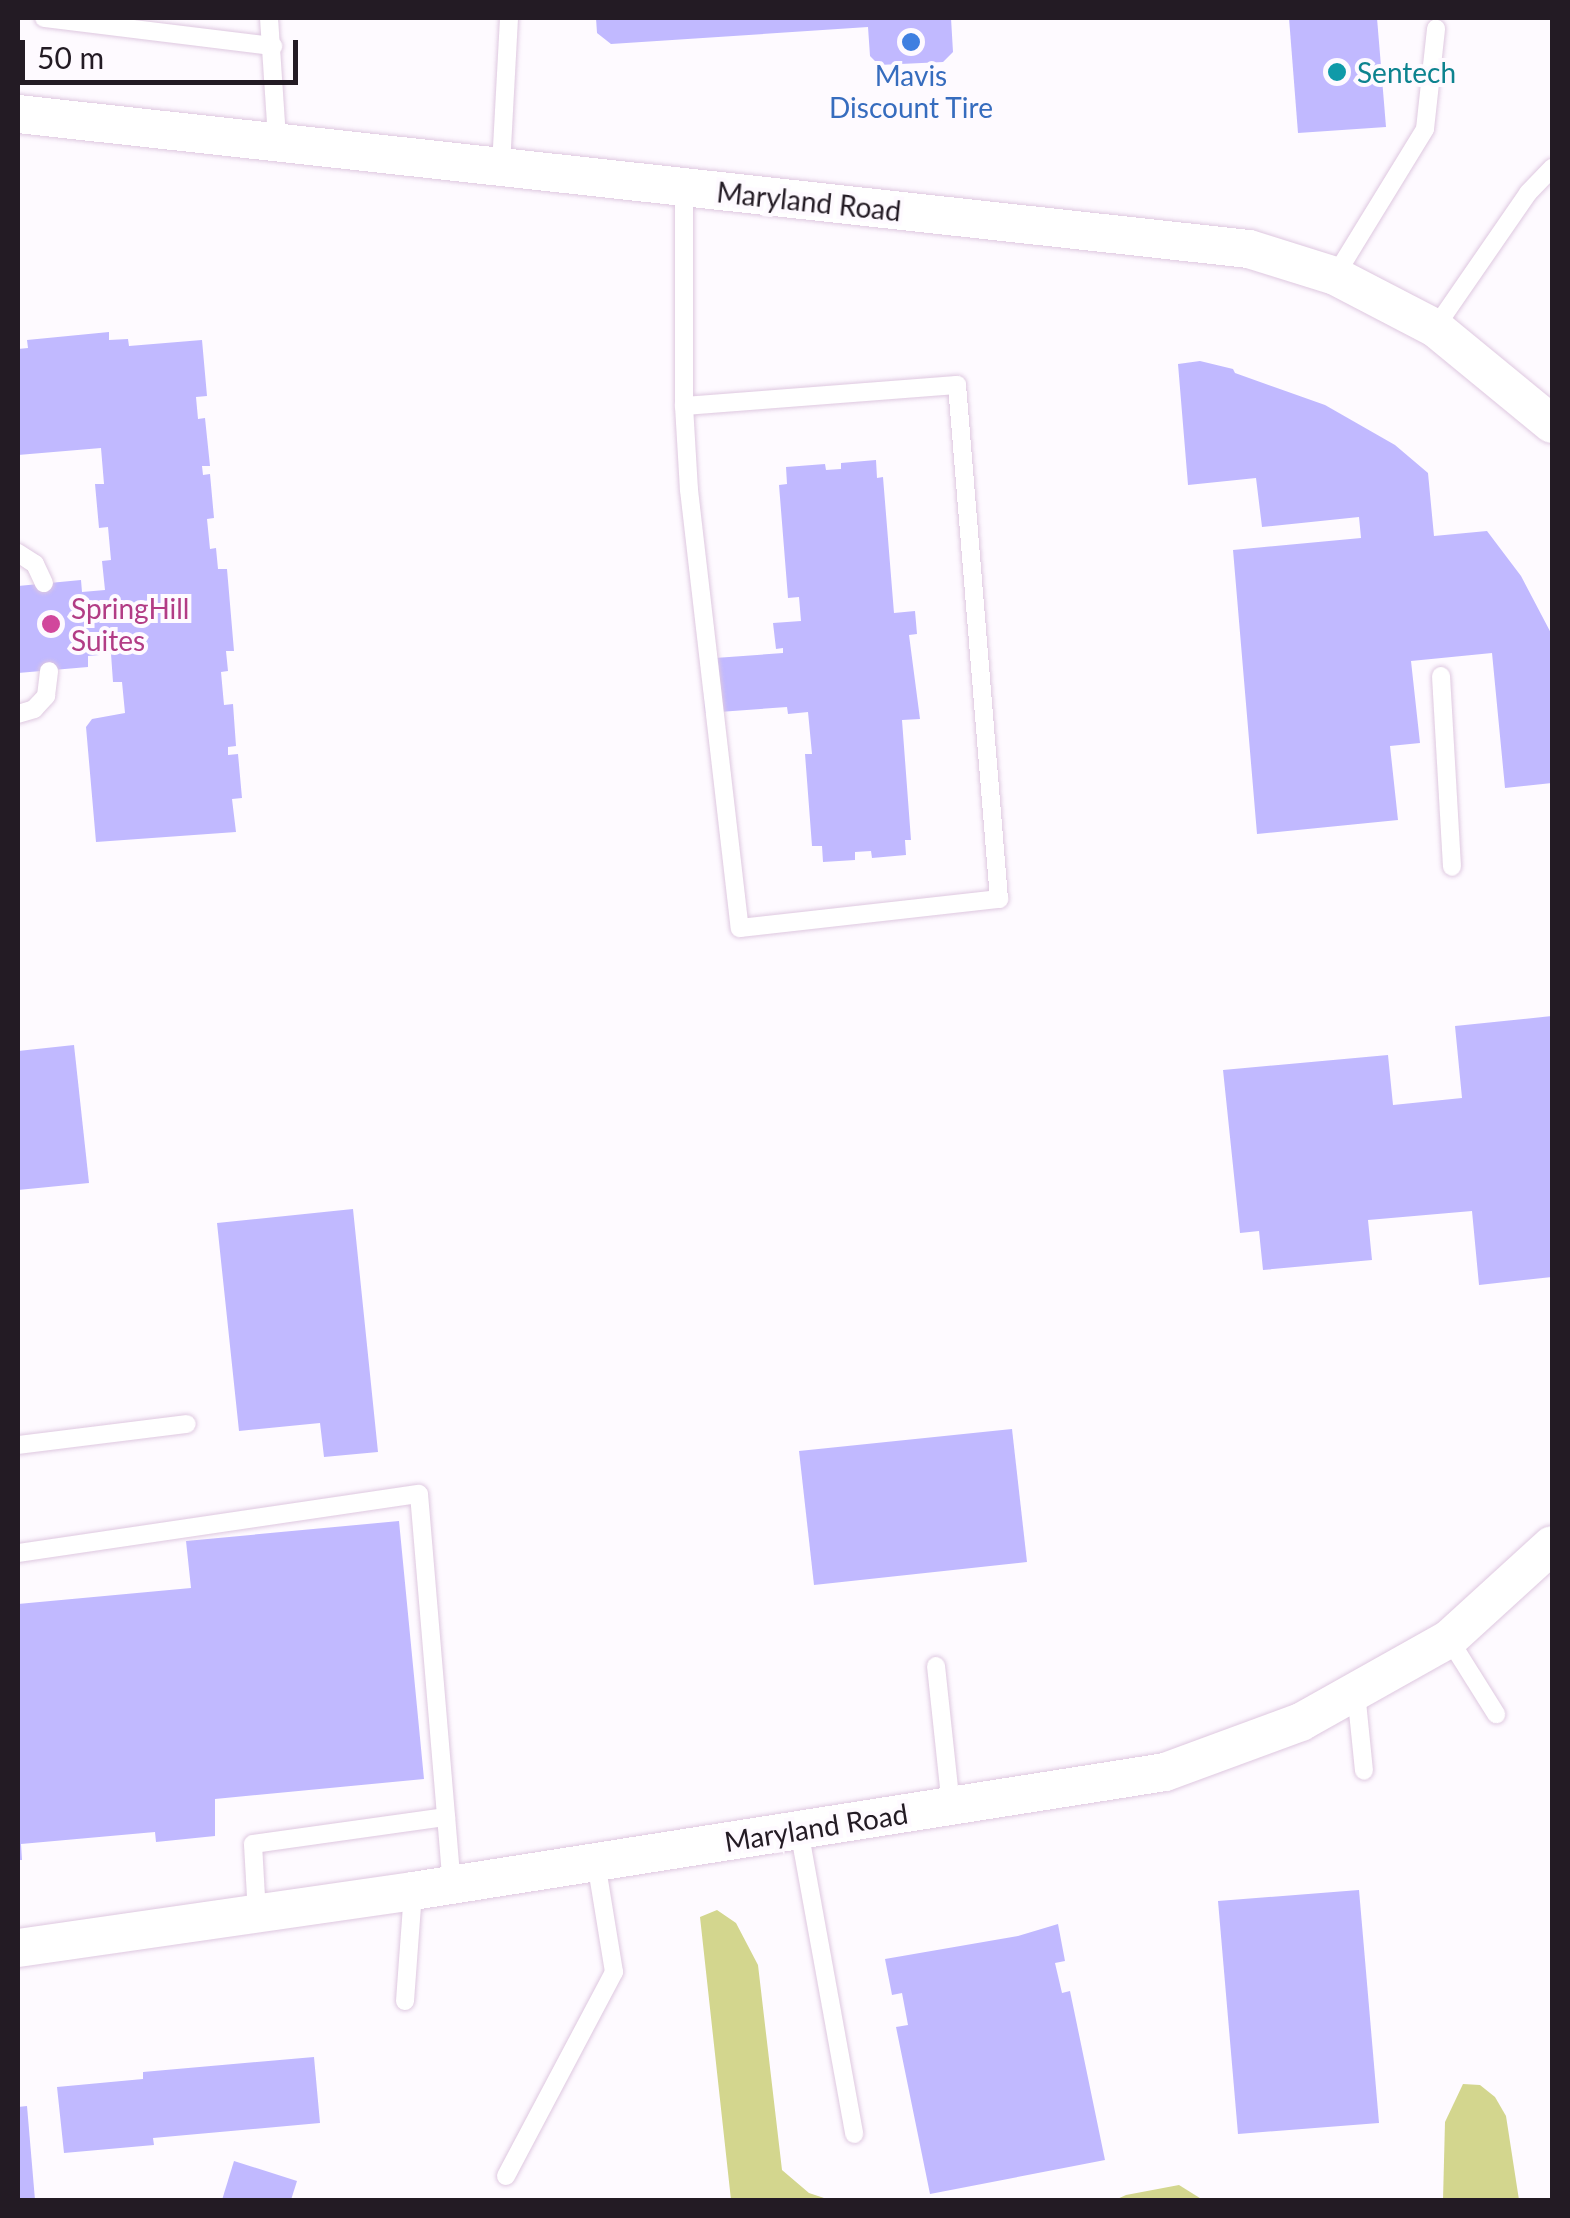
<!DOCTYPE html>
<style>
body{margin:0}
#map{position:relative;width:1570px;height:2218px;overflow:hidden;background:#fefaff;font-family:Lato,sans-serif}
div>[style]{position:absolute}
.green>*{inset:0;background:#d3d68e}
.building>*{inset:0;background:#c1b9ff}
.roads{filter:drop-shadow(0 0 2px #dec8e0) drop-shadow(0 0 2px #dec8e0)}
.lane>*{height:18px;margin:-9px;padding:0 9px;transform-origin:9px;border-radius:9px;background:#fff}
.street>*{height:38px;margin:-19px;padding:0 19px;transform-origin:19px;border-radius:19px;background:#fff}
.dots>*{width:28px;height:28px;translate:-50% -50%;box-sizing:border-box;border:5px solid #fefaff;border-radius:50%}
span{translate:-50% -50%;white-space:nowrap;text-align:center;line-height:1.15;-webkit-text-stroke:8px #fefaff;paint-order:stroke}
.culture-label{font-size:28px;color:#0d838f}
.left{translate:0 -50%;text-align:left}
.shop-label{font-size:28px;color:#366cbe}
.street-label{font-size:28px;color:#231b24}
.hotel-label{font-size:28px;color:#b23c85}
.frame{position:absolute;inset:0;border:20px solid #231b24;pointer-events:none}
.scale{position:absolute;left:20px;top:40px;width:278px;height:45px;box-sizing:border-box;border:5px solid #231b24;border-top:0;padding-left:12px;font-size:30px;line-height:35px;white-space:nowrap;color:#231b24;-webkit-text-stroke:8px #fefaff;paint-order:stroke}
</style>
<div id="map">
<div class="green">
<div style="clip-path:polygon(717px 1910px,736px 1923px,758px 1965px,782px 2170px,809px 2193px,830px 2200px,731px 2200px,700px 1917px)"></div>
<div style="clip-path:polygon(1463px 2084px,1480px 2085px,1495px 2097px,1506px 2116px,1519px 2200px,1443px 2200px,1445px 2122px)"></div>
<div style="clip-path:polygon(1179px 2185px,1203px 2200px,1115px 2200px,1126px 2195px)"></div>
</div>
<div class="building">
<div style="clip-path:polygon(596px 18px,951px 18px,953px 52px,943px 62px,879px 65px,870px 56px,868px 27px,611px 44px,597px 33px)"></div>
<div style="clip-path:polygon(1289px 18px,1377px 18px,1386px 127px,1298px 133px)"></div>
<div style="clip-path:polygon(109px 332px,109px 340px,128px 339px,129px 346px,202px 340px,207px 396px,196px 397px,198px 419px,205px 418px,210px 466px,202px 466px,203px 475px,210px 474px,214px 518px,207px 519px,210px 549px,216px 548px,218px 569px,227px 569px,234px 651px,226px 651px,228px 671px,221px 672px,224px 705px,233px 704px,236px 746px,228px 747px,228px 755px,238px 754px,242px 798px,232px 799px,236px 832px,96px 842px,86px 727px,92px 719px,125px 713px,122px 682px,113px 682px,111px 654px,88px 656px,88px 667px,18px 673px,18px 586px,81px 580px,82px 592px,105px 590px,102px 561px,111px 560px,108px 527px,99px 528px,95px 484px,104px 484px,101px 448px,18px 455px,18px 349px,28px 348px,27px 340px)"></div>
<div style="clip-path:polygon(1200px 361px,1233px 369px,1235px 373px,1325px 405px,1395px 445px,1428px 473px,1434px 536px,1487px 531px,1521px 576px,1552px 635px,1552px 783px,1505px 788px,1492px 653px,1411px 661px,1420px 743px,1390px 746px,1398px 820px,1257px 834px,1233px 550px,1361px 538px,1359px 517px,1262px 527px,1256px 478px,1188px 485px,1178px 364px)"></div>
<div style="clip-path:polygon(876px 460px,877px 478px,883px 477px,894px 613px,915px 611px,917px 634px,909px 635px,920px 719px,902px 720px,911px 840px,905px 840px,906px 855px,872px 858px,871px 851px,855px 852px,855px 860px,823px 862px,822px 846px,812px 846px,805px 754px,812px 754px,808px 712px,788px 714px,787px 707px,705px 713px,701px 659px,783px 653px,783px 648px,776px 649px,773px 623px,801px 621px,799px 597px,788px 598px,779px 485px,787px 484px,786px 467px,825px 464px,826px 470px,841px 469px,841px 463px)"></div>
<div style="clip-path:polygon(1552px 1016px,1552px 1277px,1479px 1285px,1472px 1211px,1368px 1220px,1372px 1260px,1263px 1270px,1259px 1231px,1240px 1233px,1223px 1070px,1388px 1055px,1393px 1105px,1462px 1098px,1455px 1026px)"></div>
<div style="clip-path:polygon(74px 1045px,89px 1183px,18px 1190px,18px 1051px)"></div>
<div style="clip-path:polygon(353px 1209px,378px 1452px,324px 1457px,320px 1423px,239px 1431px,217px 1223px)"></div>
<div style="clip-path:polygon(1012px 1429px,1027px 1562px,814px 1585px,799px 1451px)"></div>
<div style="clip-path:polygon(399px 1521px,424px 1779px,215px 1799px,215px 1836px,156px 1842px,155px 1832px,21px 1844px,22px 1860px,18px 1860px,18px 1604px,191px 1588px,186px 1541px)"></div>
<div style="clip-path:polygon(1359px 1890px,1379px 2123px,1238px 2134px,1218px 1901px)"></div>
<div style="clip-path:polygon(1058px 1924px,1065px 1961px,1055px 1963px,1062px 1993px,1070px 1991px,1105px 2160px,930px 2194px,896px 2027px,908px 2025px,902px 1993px,892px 1995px,885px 1959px,1018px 1936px)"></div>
<div style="clip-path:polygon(314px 2057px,320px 2123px,153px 2138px,154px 2145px,64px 2153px,57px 2087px,143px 2079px,143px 2072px)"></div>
<div style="clip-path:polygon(27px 2106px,35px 2200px,18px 2200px,18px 2107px)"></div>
<div style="clip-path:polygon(234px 2161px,297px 2181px,291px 2200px,222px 2200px)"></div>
</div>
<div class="roads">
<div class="lane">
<div style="left:44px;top:18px;width:231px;rotate:7deg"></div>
<div style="left:269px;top:18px;width:121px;rotate:86.2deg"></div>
<div style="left:501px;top:166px;width:148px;rotate:-86.9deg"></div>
<div style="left:684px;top:187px;width:219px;rotate:90deg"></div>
<div style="left:684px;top:406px;width:84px;rotate:86.6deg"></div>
<div style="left:689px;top:490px;width:441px;rotate:83.4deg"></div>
<div style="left:740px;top:928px;width:261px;rotate:-6.4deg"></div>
<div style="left:999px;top:899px;width:516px;rotate:-94.67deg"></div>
<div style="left:957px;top:385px;width:274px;rotate:175.6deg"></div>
<div style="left:1335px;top:276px;width:172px;rotate:-58.5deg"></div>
<div style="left:1425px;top:129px;width:101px;rotate:-83.7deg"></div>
<div style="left:1435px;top:328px;width:164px;rotate:-55.4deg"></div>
<div style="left:1528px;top:193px;width:35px;rotate:-46deg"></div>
<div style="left:18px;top:553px;width:20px;rotate:33deg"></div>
<div style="left:35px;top:564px;width:21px;rotate:65deg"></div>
<div style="left:1441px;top:676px;width:191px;rotate:86.7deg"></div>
<div style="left:18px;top:714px;width:17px;rotate:-17deg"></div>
<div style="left:34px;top:709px;width:18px;rotate:-47deg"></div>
<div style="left:46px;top:696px;width:25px;rotate:-83deg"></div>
<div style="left:18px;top:1445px;width:170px;rotate:-7.1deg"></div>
<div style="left:18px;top:1553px;width:405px;rotate:-8.4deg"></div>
<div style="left:419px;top:1494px;width:392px;rotate:85.2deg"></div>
<div style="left:1449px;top:1639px;width:89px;rotate:57.9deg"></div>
<div style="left:936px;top:1666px;width:141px;rotate:83.9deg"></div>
<div style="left:1356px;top:1692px;width:79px;rotate:84.2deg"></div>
<div style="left:799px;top:1830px;width:309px;rotate:79.7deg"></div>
<div style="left:257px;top:1914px;width:70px;rotate:-93.3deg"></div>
<div style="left:253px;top:1844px;width:195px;rotate:-8deg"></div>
<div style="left:405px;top:2001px;width:110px;rotate:-85.8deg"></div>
<div style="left:506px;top:2176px;width:231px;rotate:-62.1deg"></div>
<div style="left:614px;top:1972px;width:111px;rotate:-99.3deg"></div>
</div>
<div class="street">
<div style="left:18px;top:114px;width:1238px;rotate:6.26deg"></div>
<div style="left:1249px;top:249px;width:90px;rotate:17.4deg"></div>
<div style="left:1335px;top:276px;width:113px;rotate:27.5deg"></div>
<div style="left:1435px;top:328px;width:151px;rotate:39.4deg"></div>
<div style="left:18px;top:1948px;width:399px;rotate:-8.2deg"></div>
<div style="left:413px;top:1891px;width:761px;rotate:-8.99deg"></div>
<div style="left:1165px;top:1772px;width:145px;rotate:-20.2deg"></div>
<div style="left:1301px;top:1722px;width:170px;rotate:-29.3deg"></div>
<div style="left:1449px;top:1639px;width:139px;rotate:-42.4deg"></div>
</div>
</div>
<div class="dots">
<div style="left:911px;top:42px;background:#3f7fe0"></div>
<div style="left:1337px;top:72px;background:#0f9aa8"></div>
<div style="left:51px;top:624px;background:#d1479c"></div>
</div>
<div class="culture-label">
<span class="left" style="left:1357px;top:72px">Sentech</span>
</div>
<div class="shop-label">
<span style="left:911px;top:91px">Mavis<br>Discount Tire</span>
</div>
<div class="street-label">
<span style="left:809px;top:201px;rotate:6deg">Maryland Road</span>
<span style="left:816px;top:1827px;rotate:-9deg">Maryland Road</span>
</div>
<div class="hotel-label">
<span class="left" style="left:71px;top:624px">SpringHill<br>Suites</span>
</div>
<div class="frame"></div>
<div class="scale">50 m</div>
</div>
